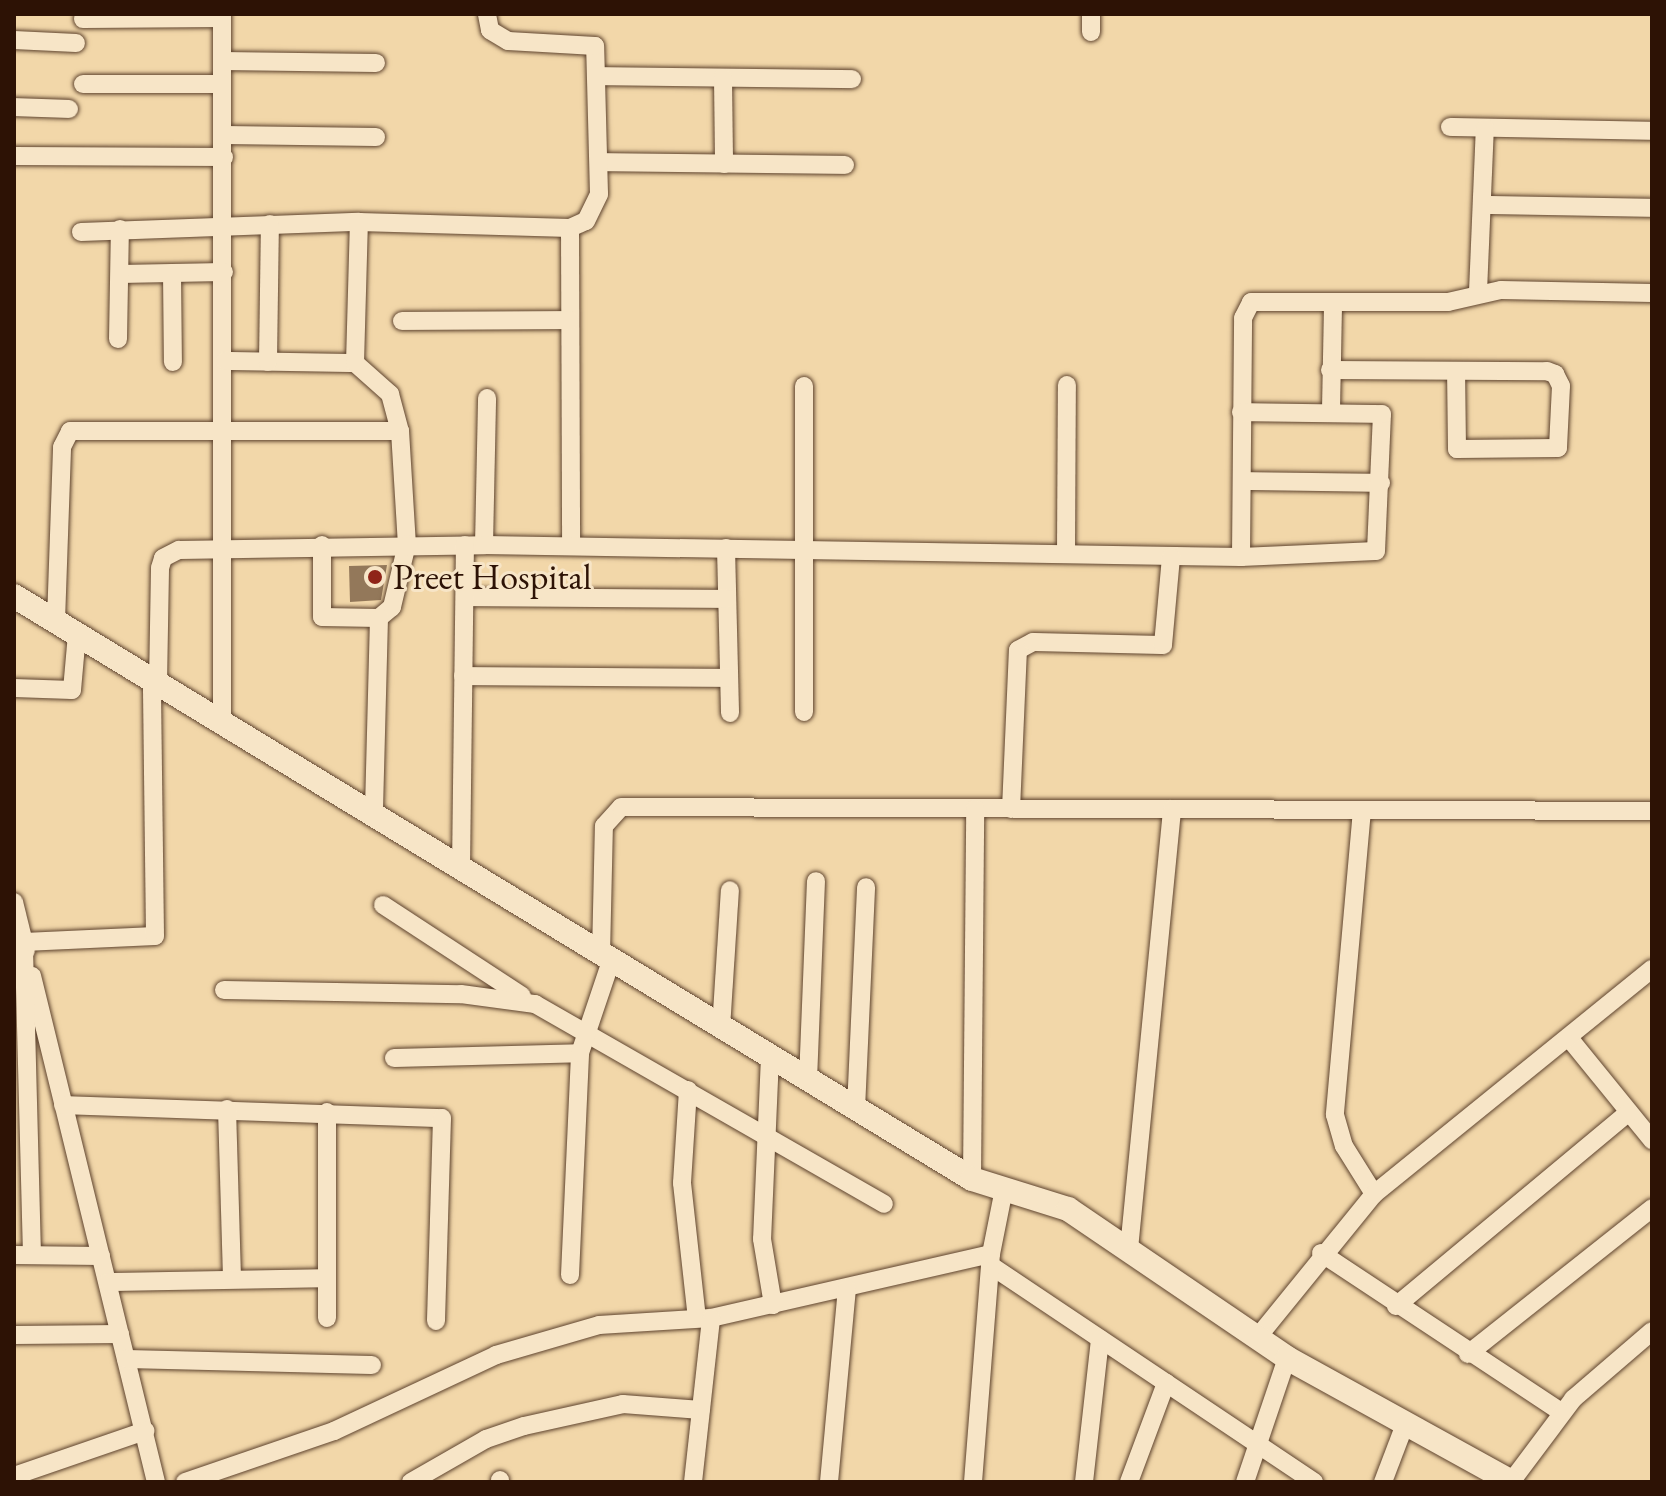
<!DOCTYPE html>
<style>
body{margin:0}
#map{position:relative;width:1666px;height:1496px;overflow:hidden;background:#f2d7a9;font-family:"EB Garamond",serif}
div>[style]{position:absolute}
.building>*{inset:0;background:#93785a}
.roads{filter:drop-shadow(0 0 2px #5e432e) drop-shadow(0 0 2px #5e432e)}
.minor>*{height:18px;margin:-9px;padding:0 9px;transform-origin:9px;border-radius:9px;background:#f7e5c7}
.tertiary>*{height:24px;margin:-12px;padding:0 12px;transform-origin:12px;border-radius:12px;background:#f7e5c7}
.dots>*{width:22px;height:22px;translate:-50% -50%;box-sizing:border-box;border:4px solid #f7e5c7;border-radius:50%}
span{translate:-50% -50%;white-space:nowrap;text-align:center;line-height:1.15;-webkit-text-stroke:6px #f7e5c7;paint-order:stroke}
.poi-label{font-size:36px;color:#2d1205}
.left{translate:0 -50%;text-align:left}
.frame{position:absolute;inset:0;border:16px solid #2d1205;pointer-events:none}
</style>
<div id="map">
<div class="building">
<div style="clip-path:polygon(387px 565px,381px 600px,350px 602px,349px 566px)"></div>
</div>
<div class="roads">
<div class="minor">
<div style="left:222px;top:14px;width:709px;rotate:90deg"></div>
<div style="left:83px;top:19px;width:139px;rotate:-0.4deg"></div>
<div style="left:1091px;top:32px;width:18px;rotate:-90deg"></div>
<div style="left:14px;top:40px;width:62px;rotate:2.8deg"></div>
<div style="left:222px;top:61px;width:154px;rotate:0.7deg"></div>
<div style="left:598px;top:76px;width:254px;rotate:0.7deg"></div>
<div style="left:723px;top:78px;width:86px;rotate:89.3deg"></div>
<div style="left:83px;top:84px;width:139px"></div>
<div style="left:14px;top:107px;width:55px;rotate:2.1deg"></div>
<div style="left:1450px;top:127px;width:202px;rotate:1.1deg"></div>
<div style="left:224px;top:135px;width:152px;rotate:0.8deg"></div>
<div style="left:14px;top:156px;width:210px;rotate:0.3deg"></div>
<div style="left:599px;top:162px;width:246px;rotate:0.7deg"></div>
<div style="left:1485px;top:205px;width:167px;rotate:1deg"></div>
<div style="left:570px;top:228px;width:318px;rotate:89.8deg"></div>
<div style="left:81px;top:232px;width:278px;rotate:-2.1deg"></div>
<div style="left:359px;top:222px;width:211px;rotate:1.6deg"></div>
<div style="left:570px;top:228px;width:17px;rotate:-24deg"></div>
<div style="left:586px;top:221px;width:30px;rotate:-64deg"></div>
<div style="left:599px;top:194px;width:148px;rotate:-91.5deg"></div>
<div style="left:595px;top:46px;width:87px;rotate:-176.7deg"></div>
<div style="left:508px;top:41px;width:21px;rotate:-149deg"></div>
<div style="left:490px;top:30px;width:16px;rotate:-101deg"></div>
<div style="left:172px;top:273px;width:89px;rotate:89.4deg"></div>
<div style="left:120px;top:274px;width:104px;rotate:-1.1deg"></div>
<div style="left:1478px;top:292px;width:164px;rotate:-87.6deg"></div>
<div style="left:402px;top:321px;width:168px;rotate:-0.3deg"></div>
<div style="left:118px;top:339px;width:110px;rotate:-89deg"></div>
<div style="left:225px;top:361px;width:130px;rotate:0.9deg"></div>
<div style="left:355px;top:363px;width:141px;rotate:-88.4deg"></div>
<div style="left:268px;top:362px;width:138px;rotate:-89.2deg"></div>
<div style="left:355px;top:363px;width:47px;rotate:41.5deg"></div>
<div style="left:390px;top:394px;width:38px;rotate:75deg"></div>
<div style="left:400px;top:431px;width:113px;rotate:86.5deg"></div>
<div style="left:407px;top:544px;width:65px;rotate:103.4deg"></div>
<div style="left:392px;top:607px;width:17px;rotate:140deg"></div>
<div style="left:1330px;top:370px;width:217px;rotate:0.3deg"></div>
<div style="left:1547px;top:371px;width:9px;rotate:21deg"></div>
<div style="left:1555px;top:374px;width:13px;rotate:63deg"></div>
<div style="left:1561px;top:386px;width:62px;rotate:92.8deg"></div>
<div style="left:1558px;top:448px;width:101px;rotate:179.4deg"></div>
<div style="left:1457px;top:449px;width:78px;rotate:-90.7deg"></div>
<div style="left:804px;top:386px;width:326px;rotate:90deg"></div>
<div style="left:1331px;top:410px;width:106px;rotate:-88.9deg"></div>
<div style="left:1243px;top:481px;width:138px;rotate:0.8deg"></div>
<div style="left:322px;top:545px;width:72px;rotate:90deg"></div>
<div style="left:322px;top:617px;width:57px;rotate:1deg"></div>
<div style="left:379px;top:618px;width:197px;rotate:91.5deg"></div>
<div style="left:484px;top:545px;width:147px;rotate:-88.8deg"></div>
<div style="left:726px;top:548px;width:165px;rotate:88.6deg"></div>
<div style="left:1066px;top:553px;width:168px;rotate:-89.7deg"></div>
<div style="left:1241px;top:557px;width:239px;rotate:-89.5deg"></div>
<div style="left:1243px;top:318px;width:18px;rotate:-63deg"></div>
<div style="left:1251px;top:302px;width:197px"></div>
<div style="left:1448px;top:302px;width:54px;rotate:-12.8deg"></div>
<div style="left:1501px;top:290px;width:151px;rotate:1.1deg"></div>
<div style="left:465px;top:597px;width:262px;rotate:0.4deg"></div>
<div style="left:56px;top:621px;width:174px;rotate:-88deg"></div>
<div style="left:62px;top:447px;width:18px;rotate:-63deg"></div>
<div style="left:70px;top:431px;width:330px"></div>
<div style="left:463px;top:676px;width:266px;rotate:0.4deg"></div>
<div style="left:158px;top:684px;width:116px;rotate:-89deg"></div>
<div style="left:160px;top:568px;width:10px;rotate:-73deg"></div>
<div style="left:163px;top:558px;width:18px;rotate:-27deg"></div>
<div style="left:179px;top:550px;width:305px;rotate:-0.9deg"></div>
<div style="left:484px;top:545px;width:757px;rotate:0.91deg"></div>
<div style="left:1241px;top:557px;width:135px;rotate:-2.5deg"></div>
<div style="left:1376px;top:551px;width:137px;rotate:-87.5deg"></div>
<div style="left:1382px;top:414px;width:141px;rotate:-179.2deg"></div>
<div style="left:14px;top:688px;width:58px;rotate:2deg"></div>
<div style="left:72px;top:690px;width:56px;rotate:-84.9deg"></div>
<div style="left:1011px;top:809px;width:159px;rotate:-87.5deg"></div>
<div style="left:1018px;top:650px;width:17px;rotate:-28deg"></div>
<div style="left:1033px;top:642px;width:130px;rotate:1.3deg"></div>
<div style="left:1163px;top:645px;width:88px;rotate:-84.8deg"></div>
<div style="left:1362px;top:810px;width:306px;rotate:95.1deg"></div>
<div style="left:1335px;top:1115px;width:32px;rotate:74deg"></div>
<div style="left:1344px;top:1146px;width:57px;rotate:58deg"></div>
<div style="left:461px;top:869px;width:324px;rotate:-89.3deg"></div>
<div style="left:14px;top:902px;width:50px;rotate:76.2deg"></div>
<div style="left:383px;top:905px;width:166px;rotate:33.2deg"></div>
<div style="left:601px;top:955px;width:129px;rotate:-88.7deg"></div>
<div style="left:604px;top:826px;width:25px;rotate:-48deg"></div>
<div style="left:621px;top:807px;width:1031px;rotate:0.22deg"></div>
<div style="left:32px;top:976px;width:521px;rotate:76.23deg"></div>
<div style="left:224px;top:990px;width:237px;rotate:1deg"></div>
<div style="left:461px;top:994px;width:75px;rotate:7.7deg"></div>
<div style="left:535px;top:1004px;width:402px;rotate:29.8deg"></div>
<div style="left:721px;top:1028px;width:138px;rotate:-86.3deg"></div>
<div style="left:1569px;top:1038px;width:132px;rotate:50.9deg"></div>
<div style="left:770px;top:1057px;width:182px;rotate:92.5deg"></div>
<div style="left:762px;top:1239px;width:67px;rotate:80.5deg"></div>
<div style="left:394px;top:1058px;width:186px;rotate:-1.5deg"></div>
<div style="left:808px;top:1080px;width:199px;rotate:-87.7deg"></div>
<div style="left:688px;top:1090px;width:93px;rotate:93.7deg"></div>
<div style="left:682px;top:1183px;width:136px;rotate:83.7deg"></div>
<div style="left:63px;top:1105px;width:379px;rotate:2deg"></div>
<div style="left:442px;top:1118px;width:203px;rotate:91.7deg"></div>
<div style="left:227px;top:1109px;width:168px;rotate:88.3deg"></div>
<div style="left:856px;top:1109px;width:222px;rotate:-87.4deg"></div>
<div style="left:972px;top:1179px;width:370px;rotate:-89.5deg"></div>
<div style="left:1129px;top:1249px;width:442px;rotate:-84.4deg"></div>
<div style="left:1321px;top:1253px;width:288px;rotate:33.5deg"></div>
<div style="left:14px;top:1255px;width:87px;rotate:0.7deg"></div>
<div style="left:32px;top:1255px;width:313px;rotate:-91.5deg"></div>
<div style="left:24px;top:942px;width:131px;rotate:-2.6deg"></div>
<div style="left:155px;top:936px;width:257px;rotate:-90.7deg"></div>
<div style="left:990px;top:1265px;width:390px;rotate:33.8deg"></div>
<div style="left:570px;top:1275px;width:222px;rotate:-87.4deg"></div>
<div style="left:580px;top:1053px;width:97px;rotate:-71.4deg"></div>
<div style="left:108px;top:1282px;width:219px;rotate:-1deg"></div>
<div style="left:1396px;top:1306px;width:303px;rotate:-39.8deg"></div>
<div style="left:327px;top:1318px;width:206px;rotate:-90deg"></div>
<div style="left:14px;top:1335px;width:106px;rotate:-0.5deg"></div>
<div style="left:1257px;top:1338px;width:186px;rotate:-50.9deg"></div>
<div style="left:1374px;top:1194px;width:358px;rotate:-39deg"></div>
<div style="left:1468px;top:1354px;width:235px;rotate:-38.4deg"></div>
<div style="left:126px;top:1359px;width:246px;rotate:1.4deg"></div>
<div style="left:14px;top:1476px;width:139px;rotate:-19deg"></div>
<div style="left:185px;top:1482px;width:157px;rotate:-18.9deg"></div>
<div style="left:334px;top:1431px;width:179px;rotate:-25.1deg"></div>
<div style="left:496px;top:1355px;width:107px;rotate:-16.2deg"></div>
<div style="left:599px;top:1325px;width:112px;rotate:-3.6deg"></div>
<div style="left:711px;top:1318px;width:287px;rotate:-12.9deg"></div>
<div style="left:411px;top:1482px;width:86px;rotate:-29.8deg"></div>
<div style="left:486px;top:1439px;width:40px;rotate:-18.9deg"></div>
<div style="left:524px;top:1426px;width:101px;rotate:-12.5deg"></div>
<div style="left:623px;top:1404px;width:78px;rotate:4.4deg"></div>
<div style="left:500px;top:1482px;width:2px;rotate:-90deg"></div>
<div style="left:693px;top:1482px;width:165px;rotate:-83.7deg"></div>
<div style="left:829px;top:1482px;width:194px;rotate:-84.7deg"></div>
<div style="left:973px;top:1482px;width:229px;rotate:-85.5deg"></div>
<div style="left:991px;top:1254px;width:66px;rotate:-78.7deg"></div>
<div style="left:1084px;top:1482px;width:144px;rotate:-83.6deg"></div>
<div style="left:1129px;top:1482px;width:106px;rotate:-69.5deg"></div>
<div style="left:1245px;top:1482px;width:131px;rotate:-71.3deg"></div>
<div style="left:1383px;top:1482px;width:62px;rotate:-69.2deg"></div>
<div style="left:1511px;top:1482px;width:104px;rotate:-53.2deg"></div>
<div style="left:1573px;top:1399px;width:104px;rotate:-40.7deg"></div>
</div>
<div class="tertiary">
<div style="left:14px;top:596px;width:1121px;rotate:31.32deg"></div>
<div style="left:972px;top:1179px;width:101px;rotate:17.4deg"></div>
<div style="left:1068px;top:1209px;width:265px;rotate:34.2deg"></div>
<div style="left:1287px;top:1358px;width:257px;rotate:28.9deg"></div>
</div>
</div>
<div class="dots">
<div style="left:375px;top:577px;background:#8f2418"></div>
</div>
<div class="poi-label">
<span class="left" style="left:393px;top:577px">Preet Hospital</span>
</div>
<div class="frame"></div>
</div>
